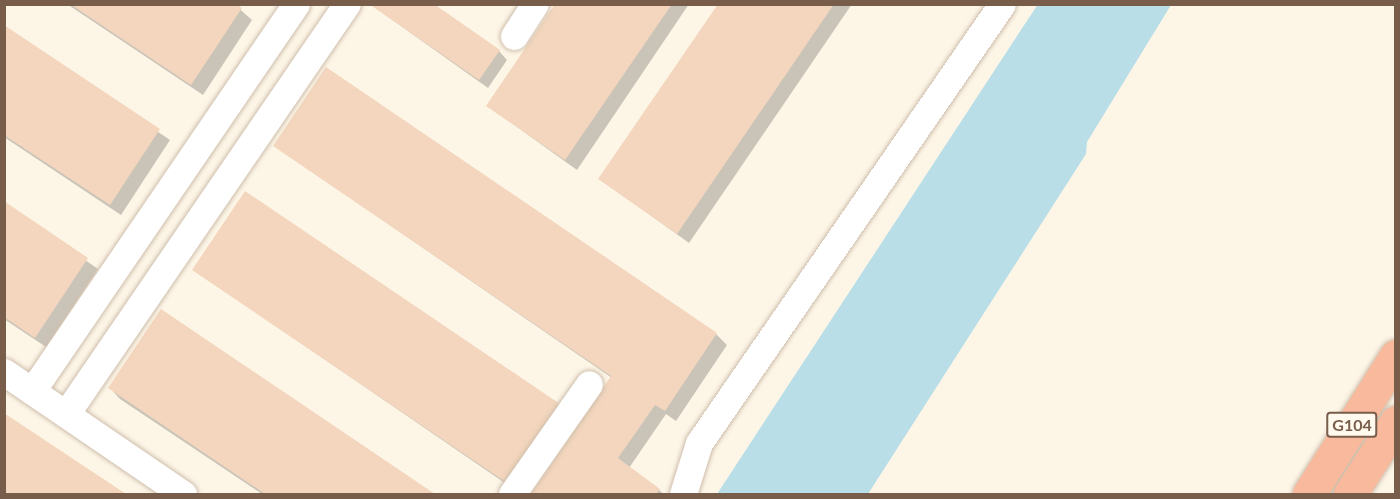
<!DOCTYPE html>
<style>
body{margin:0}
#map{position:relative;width:1400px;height:499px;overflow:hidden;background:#fdf6e7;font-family:Lato,sans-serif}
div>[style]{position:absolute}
.water>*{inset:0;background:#badee8}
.shadow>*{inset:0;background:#0003}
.building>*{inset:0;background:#f3d6bd}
.roads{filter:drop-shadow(0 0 2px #cfbeac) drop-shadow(0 0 2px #cfbeac)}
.minor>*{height:27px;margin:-13.5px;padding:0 13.5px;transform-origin:13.5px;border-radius:13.5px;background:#fff}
.highway>*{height:33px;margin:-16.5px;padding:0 16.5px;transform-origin:16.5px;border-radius:16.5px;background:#f9b99c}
span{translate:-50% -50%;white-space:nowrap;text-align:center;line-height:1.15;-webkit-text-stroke:6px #fff9ee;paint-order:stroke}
.shield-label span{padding:2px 4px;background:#fff9ee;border:2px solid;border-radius:4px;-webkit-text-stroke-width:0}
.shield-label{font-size:16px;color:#785d4a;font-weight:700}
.frame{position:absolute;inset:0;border:6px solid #785d4a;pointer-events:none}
</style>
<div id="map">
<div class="water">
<div style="clip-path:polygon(1038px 4px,1171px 5px,1087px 142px,1086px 154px,868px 494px,717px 494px)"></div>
</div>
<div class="shadow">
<div style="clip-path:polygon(67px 4px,234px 4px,252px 20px,203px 95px)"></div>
<div style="clip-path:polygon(370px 4px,499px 51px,507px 60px,488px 88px)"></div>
<div style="clip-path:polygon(557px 4px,689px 4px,577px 170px,488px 106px)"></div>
<div style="clip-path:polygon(720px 4px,852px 4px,689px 243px,600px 179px)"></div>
<div style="clip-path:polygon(4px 27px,170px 140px,121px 215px,4px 137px)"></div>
<div style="clip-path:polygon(275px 146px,716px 334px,727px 345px,676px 421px,666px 414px,629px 468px,664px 494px,532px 494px,612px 378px)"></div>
<div style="clip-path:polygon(246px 193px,521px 494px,194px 270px)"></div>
<div style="clip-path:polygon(4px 203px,98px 269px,46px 347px,4px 319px)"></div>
<div style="clip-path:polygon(162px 311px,432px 494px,262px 494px,120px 399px,110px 388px)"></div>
<div style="clip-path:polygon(4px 414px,124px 494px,4px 494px)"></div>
</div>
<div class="building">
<div style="clip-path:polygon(70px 4px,236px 4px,242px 8px,191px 85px)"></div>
<div style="clip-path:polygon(369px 4px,434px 4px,500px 50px,479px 80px)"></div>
<div style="clip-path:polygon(555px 4px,672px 4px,565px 160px,486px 106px)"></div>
<div style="clip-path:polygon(718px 4px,834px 4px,677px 234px,598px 179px)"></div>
<div style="clip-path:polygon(4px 25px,160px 129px,110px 205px,4px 135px)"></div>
<div style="clip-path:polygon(326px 67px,717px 333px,665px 411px,655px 405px,618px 458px,660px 489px,656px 494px,531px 494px,611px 376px,273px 146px)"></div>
<div style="clip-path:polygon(245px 191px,563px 406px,510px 485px,192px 270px)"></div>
<div style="clip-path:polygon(4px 201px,88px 258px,35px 338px,4px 317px)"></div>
<div style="clip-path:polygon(161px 309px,435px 494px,265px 494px,108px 388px)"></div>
<div style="clip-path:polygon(4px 413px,126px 494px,4px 494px)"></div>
</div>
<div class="roads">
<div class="minor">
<div style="left:514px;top:36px;width:38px;rotate:-57deg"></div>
<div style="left:4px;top:372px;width:217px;rotate:34.3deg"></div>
<div style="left:32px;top:391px;width:468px;rotate:-55.7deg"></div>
<div style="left:66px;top:414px;width:497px;rotate:-55.6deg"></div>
<div style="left:512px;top:494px;width:134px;rotate:-55deg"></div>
<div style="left:683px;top:494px;width:53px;rotate:-72.6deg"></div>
<div style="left:699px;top:443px;width:533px;rotate:-55.39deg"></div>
</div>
<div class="highway">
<div style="left:1309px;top:494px;width:163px;rotate:-57.8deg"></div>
<div style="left:1350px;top:494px;width:85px;rotate:-57.4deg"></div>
</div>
</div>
<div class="shield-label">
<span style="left:1352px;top:425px">G104</span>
</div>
<div class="frame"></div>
</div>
